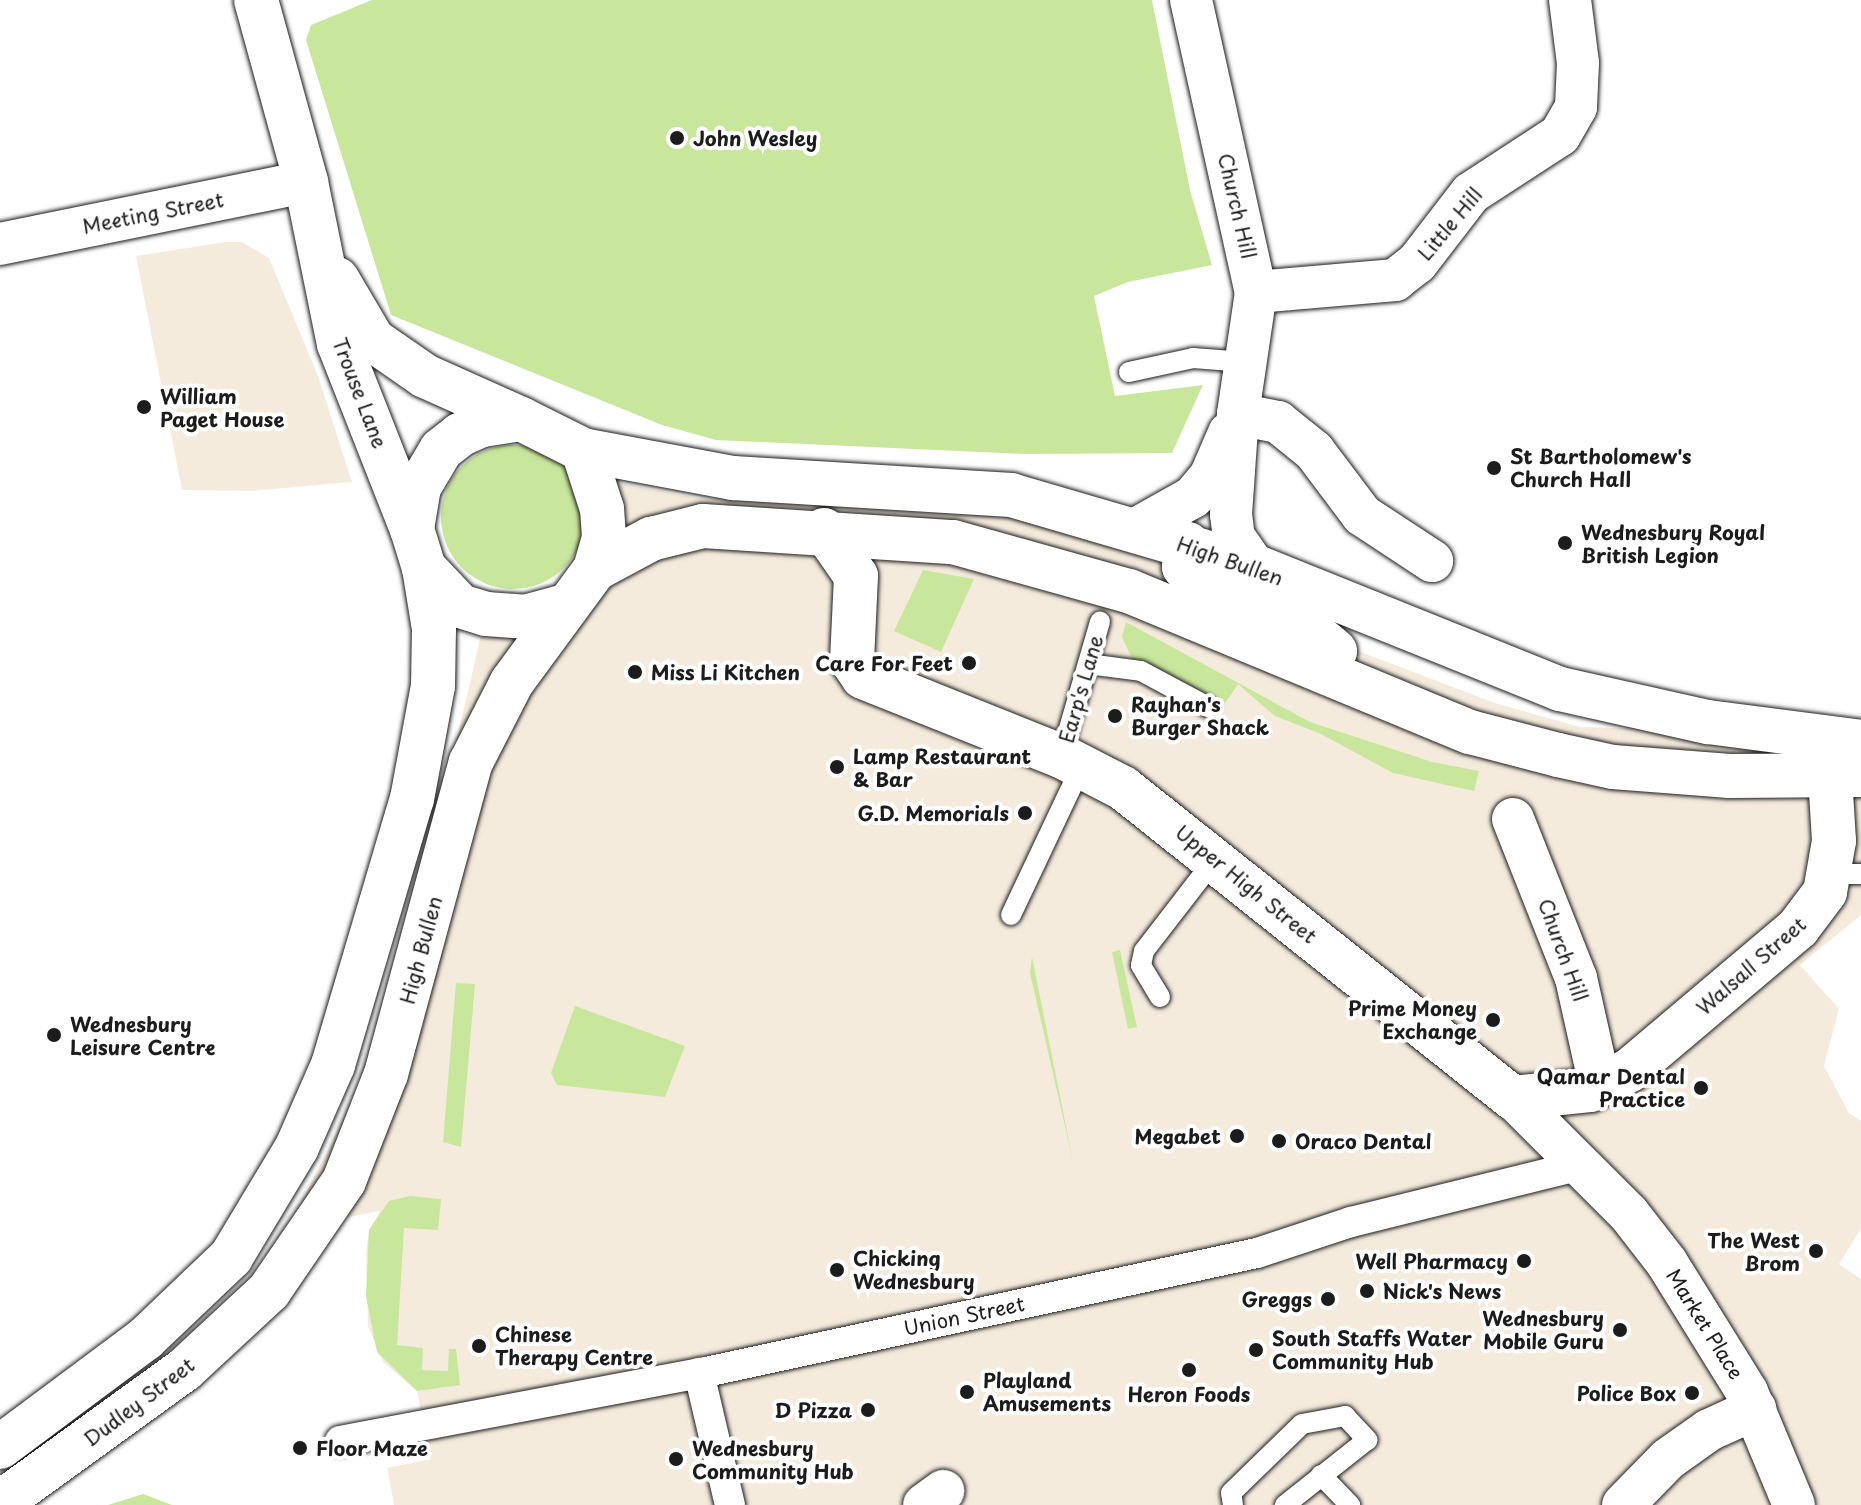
<!DOCTYPE html>
<style>
body{margin:0}
#map{position:relative;width:1861px;height:1505px;overflow:hidden;background:#fff;font-family:"Playpen Sans",sans-serif}
div>[style]{position:absolute}
.built>*{inset:0;background:#f5ebdd}
.green>*{inset:0;background:#c9e69d}
.round{border-radius:50%}
.roads{filter:drop-shadow(0 0 2px #1c1c1c) drop-shadow(0 0 2px #1c1c1c)}
.service>*{height:20px;margin:-10px;padding:0 10px;transform-origin:10px;border-radius:10px;background:#fff}
.pedestrian>*{height:30px;margin:-15px;padding:0 15px;transform-origin:15px;border-radius:15px;background:#fff}
.minor>*{height:42px;margin:-21px;padding:0 21px;transform-origin:21px;border-radius:21px;background:#fff}
.tertiary>*{height:44px;margin:-22px;padding:0 22px;transform-origin:22px;border-radius:22px;background:#fff}
.primary>*{height:44px;margin:-22px;padding:0 22px;transform-origin:22px;border-radius:22px;background:#fff}
.trunk>*{height:44px;margin:-22px;padding:0 22px;transform-origin:22px;border-radius:22px;background:#fff}
.dots>*{width:22px;height:22px;translate:-50% -50%;box-sizing:border-box;border:4px solid #fff;border-radius:50%}
span{translate:-50% -50%;white-space:nowrap;text-align:center;line-height:1.15;-webkit-text-stroke:8px #fff;paint-order:stroke}
.poi-label{font-size:20px;color:#1c1c1c;font-weight:700}
.left{translate:0 -50%;text-align:left}
.right{translate:-100% -50%;text-align:right}
.street-label{font-size:20px;color:#1c1c1c}
</style>
<div id="map">
<div class="built">
<div style="clip-path:polygon(226px 242px,242px 242px,269px 258px,318px 376px,352px 482px,252px 491px,182px 490px,136px 256px)"></div>
<div style="clip-path:polygon(594px 478px,697px 498px,1021px 517px,1184px 567px,1316px 635px,1495px 703px,1580px 727px,1654px 729px,1861px 755px,1861px 915px,1800px 965px,1839px 1009px,1824px 1066px,1849px 1113px,1861px 1121px,1861px 1229px,1839px 1264px,1861px 1279px,1861px 1505px,394px 1505px,387px 1468px,430px 1459px,417px 1391px,383px 1362px,368px 1326px,366px 1253px,369px 1230px,380px 1211px,349px 1217px,301px 1203px,354px 1097px,393px 982px,438px 819px,486px 614px,564px 606px)"></div>
</div>
<div class="green">
<div style="clip-path:polygon(372px 0,1152px 0,1190px 190px,1212px 265px,1128px 282px,1094px 296px,1115px 396px,1203px 385px,1172px 453px,1025px 454px,716px 440px,662px 425px,391px 315px,306px 40px,311px 25px)"></div>
<div class="round" style="left:441px;top:445px;width:144px;height:144px"></div>
<div style="clip-path:polygon(923px 570px,974px 579px,941px 652px,894px 631px)"></div>
<div style="clip-path:polygon(1126px 622px,1310px 722px,1432px 762px,1479px 771px,1474px 791px,1393px 773px,1321px 734px,1275px 716px,1238px 684px,1222px 708px,1172px 678px,1135px 665px,1122px 637px)"></div>
<div style="clip-path:polygon(1120px 950px,1137px 1027px,1128px 1029px,1112px 952px)"></div>
<div style="clip-path:polygon(1032px 957px,1073px 1161px,1030px 973px)"></div>
<div style="clip-path:polygon(456px 983px,475px 984px,461px 1147px,443px 1142px)"></div>
<div style="clip-path:polygon(575px 1006px,685px 1046px,665px 1097px,557px 1085px,551px 1073px)"></div>
<div style="clip-path:polygon(410px 1196px,441px 1199px,438px 1230px,404px 1228px,397px 1345px,423px 1348px,422px 1370px,448px 1371px,449px 1349px,456px 1349px,460px 1385px,417px 1391px,377px 1352px,366px 1296px,369px 1230px,389px 1201px)"></div>
<div style="clip-path:polygon(143px 1494px,172px 1505px,108px 1505px)"></div>
</div>
<div class="roads">
<div class="service">
<div style="left:1129px;top:372px;width:66px;rotate:-12.3deg"></div>
<div style="left:1193px;top:358px;width:52px;rotate:4.4deg"></div>
<div style="left:1088px;top:664px;width:53px;rotate:7.5deg"></div>
<div style="left:1141px;top:671px;width:76px;rotate:28.2deg"></div>
<div style="left:1061px;top:756px;width:140px;rotate:-73.8deg"></div>
<div style="left:1832px;top:874px;width:29px"></div>
<div style="left:1011px;top:915px;width:164px;rotate:-64.7deg"></div>
<div style="left:1160px;top:997px;width:37px;rotate:-121deg"></div>
<div style="left:1141px;top:965px;width:14px;rotate:-78deg"></div>
<div style="left:1144px;top:951px;width:116px;rotate:-52.3deg"></div>
<div style="left:1321px;top:1475px;width:42px;rotate:46deg"></div>
<div style="left:1233px;top:1505px;width:12px;rotate:-99deg"></div>
<div style="left:1231px;top:1493px;width:99px;rotate:-44.2deg"></div>
<div style="left:1302px;top:1424px;width:44px;rotate:-10.5deg"></div>
<div style="left:1345px;top:1416px;width:33px;rotate:47deg"></div>
<div style="left:1367px;top:1440px;width:105px;rotate:141.6deg"></div>
</div>
<div class="pedestrian">
<div style="left:699px;top:1373px;width:136px;rotate:76.8deg"></div>
<div style="left:340px;top:1441px;width:372px;rotate:-10.7deg"></div>
<div style="left:706px;top:1372px;width:564px;rotate:-12.19deg"></div>
<div style="left:1257px;top:1253px;width:99px;rotate:-18.3deg"></div>
<div style="left:1351px;top:1222px;width:238px;rotate:-13.9deg"></div>
</div>
<div class="minor">
<div style="left:1191px;top:0;width:299px;rotate:77.5deg"></div>
<div style="left:1256px;top:292px;width:123px;rotate:98.4deg"></div>
<div style="left:1238px;top:414px;width:100px;rotate:94deg"></div>
<div style="left:1231px;top:514px;width:23px;rotate:83deg"></div>
<div style="left:1234px;top:537px;width:35px;rotate:55deg"></div>
<div style="left:0;top:244px;width:312px;rotate:-11.5deg"></div>
<div style="left:1256px;top:292px;width:140px;rotate:-4.9deg"></div>
<div style="left:1395px;top:280px;width:28px;rotate:-38deg"></div>
<div style="left:1417px;top:263px;width:88px;rotate:-52.4deg"></div>
<div style="left:1471px;top:193px;width:106px;rotate:-33.1deg"></div>
<div style="left:1560px;top:135px;width:32px;rotate:-60deg"></div>
<div style="left:1576px;top:107px;width:44px;rotate:-87.4deg"></div>
<div style="left:1578px;top:63px;width:64px;rotate:-97.2deg"></div>
<div style="left:1238px;top:414px;width:41px;rotate:11.3deg"></div>
<div style="left:1278px;top:422px;width:46px;rotate:38.9deg"></div>
<div style="left:1314px;top:451px;width:80px;rotate:53.1deg"></div>
<div style="left:1362px;top:515px;width:84px;rotate:33.3deg"></div>
<div style="left:1134px;top:530px;width:68px;rotate:-29.2deg"></div>
<div style="left:1193px;top:497px;width:26px;rotate:-50deg"></div>
<div style="left:1210px;top:477px;width:48px;rotate:-66.6deg"></div>
<div style="left:1513px;top:819px;width:171px;rotate:68.4deg"></div>
<div style="left:1576px;top:978px;width:110px;rotate:77.4deg"></div>
<div style="left:1513px;top:1098px;width:164px;rotate:45deg"></div>
<div style="left:1629px;top:1214px;width:62px;rotate:52.2deg"></div>
<div style="left:1667px;top:1263px;width:152px;rotate:58.2deg"></div>
<div style="left:1747px;top:1392px;width:122px;rotate:67.4deg"></div>
<div style="left:924px;top:1505px;width:24px;rotate:-36deg"></div>
<div style="left:1623px;top:1505px;width:64px;rotate:-45.6deg"></div>
<div style="left:1668px;top:1459px;width:50px;rotate:-35.3deg"></div>
<div style="left:1709px;top:1430px;width:51px;rotate:-24.5deg"></div>
</div>
<div class="tertiary">
<div style="left:824px;top:530px;width:56px;rotate:55.2deg"></div>
<div style="left:856px;top:576px;width:85px;rotate:92.7deg"></div>
<div style="left:852px;top:661px;width:19px;rotate:55deg"></div>
<div style="left:863px;top:677px;width:213px;rotate:21.8deg"></div>
<div style="left:1061px;top:756px;width:70px;rotate:27.3deg"></div>
<div style="left:1123px;top:788px;width:498px;rotate:38.5deg"></div>
<div style="left:1513px;top:1098px;width:77px;rotate:-5.9deg"></div>
<div style="left:1590px;top:1090px;width:45px;rotate:-26.6deg"></div>
<div style="left:1630px;top:1070px;width:220px;rotate:-40.2deg"></div>
<div style="left:1798px;top:928px;width:45px;rotate:-53.1deg"></div>
<div style="left:1825px;top:892px;width:52px;rotate:-80deg"></div>
<div style="left:1834px;top:841px;width:82px;rotate:-93.5deg"></div>
<div style="left:1829px;top:759px;width:20px;rotate:-162deg"></div>
</div>
<div class="primary">
<div style="left:256px;top:0;width:189px;rotate:74.6deg"></div>
<div style="left:306px;top:182px;width:165px;rotate:78.5deg"></div>
<div style="left:339px;top:344px;width:199px;rotate:68.5deg"></div>
<div style="left:337px;top:279px;width:71px;rotate:59.5deg"></div>
<div style="left:373px;top:340px;width:63px;rotate:34.7deg"></div>
<div style="left:425px;top:376px;width:105px;rotate:24.1deg"></div>
</div>
<div class="trunk">
<div style="left:583px;top:450px;width:153px;rotate:10.6deg"></div>
<div style="left:733px;top:478px;width:279px;rotate:3.5deg"></div>
<div style="left:1011px;top:495px;width:253px;rotate:16.3deg"></div>
<div style="left:1254px;top:566px;width:330px;rotate:21.9deg"></div>
<div style="left:1560px;top:689px;width:152px;rotate:12.6deg"></div>
<div style="left:1708px;top:722px;width:154px;rotate:7.4deg"></div>
<div style="left:1188px;top:544px;width:23px;rotate:100deg"></div>
<div style="left:1184px;top:567px;width:21px;rotate:49deg"></div>
<div style="left:1198px;top:583px;width:129px;rotate:23.8deg"></div>
<div style="left:1316px;top:635px;width:25px;rotate:40deg"></div>
<div style="left:595px;top:569px;width:64px;rotate:-28.2deg"></div>
<div style="left:651px;top:539px;width:54px;rotate:-14deg"></div>
<div style="left:703px;top:526px;width:251px;rotate:3.7deg"></div>
<div style="left:953px;top:542px;width:183px;rotate:15.6deg"></div>
<div style="left:1129px;top:591px;width:369px;rotate:22.5deg"></div>
<div style="left:1470px;top:732px;width:91px;rotate:14.6deg"></div>
<div style="left:1558px;top:755px;width:56px;rotate:12.3deg"></div>
<div style="left:1613px;top:767px;width:117px;rotate:4.4deg"></div>
<div style="left:1730px;top:776px;width:131px;rotate:-0.4deg"></div>
<div style="left:0;top:1447px;width:181px;rotate:-36.7deg"></div>
<div style="left:145px;top:1339px;width:119px;rotate:-43.6deg"></div>
<div style="left:231px;top:1257px;width:128px;rotate:-59deg"></div>
<div style="left:297px;top:1147px;width:90px;rotate:-66.3deg"></div>
<div style="left:333px;top:1065px;width:277px;rotate:-73.5deg"></div>
<div style="left:412px;top:799px;width:115px;rotate:-79.5deg"></div>
<div style="left:433px;top:686px;width:57px;rotate:-89deg"></div>
<div style="left:434px;top:629px;width:62px;rotate:-99.3deg"></div>
<div style="left:0;top:1503px;width:227px;rotate:-35.9deg"></div>
<div style="left:184px;top:1370px;width:116px;rotate:-42.9deg"></div>
<div style="left:269px;top:1291px;width:133px;rotate:-55.7deg"></div>
<div style="left:344px;top:1181px;width:115px;rotate:-68.6deg"></div>
<div style="left:386px;top:1074px;width:323px;rotate:-74.8deg"></div>
<div style="left:471px;top:762px;width:90px;rotate:-62.9deg"></div>
<div style="left:512px;top:682px;width:140px;rotate:-53.7deg"></div>
<div style="left:595px;top:569px;width:33px;rotate:-74deg"></div>
<div style="left:604px;top:537px;width:28px;rotate:-94deg"></div>
<div style="left:602px;top:509px;width:62px;rotate:-107.9deg"></div>
<div style="left:583px;top:450px;width:69px;rotate:-153.4deg"></div>
<div style="left:521px;top:419px;width:39px;rotate:171deg"></div>
<div style="left:482px;top:425px;width:24px;rotate:156deg"></div>
<div style="left:460px;top:435px;width:24px;rotate:142deg"></div>
<div style="left:441px;top:450px;width:43px;rotate:120.7deg"></div>
<div style="left:419px;top:487px;width:43px;rotate:99.5deg"></div>
<div style="left:412px;top:529px;width:41px;rotate:72.9deg"></div>
<div style="left:424px;top:568px;width:52px;rotate:46.5deg"></div>
<div style="left:460px;top:606px;width:27px;rotate:17deg"></div>
<div style="left:486px;top:614px;width:39px;rotate:4deg"></div>
<div style="left:525px;top:617px;width:41px;rotate:-15.4deg"></div>
</div>
</div>
<div class="dots">
<div style="left:677px;top:138px;background:#1c1c1c"></div>
<div style="left:144px;top:407px;background:#1c1c1c"></div>
<div style="left:1494px;top:468px;background:#1c1c1c"></div>
<div style="left:1565px;top:543px;background:#1c1c1c"></div>
<div style="left:969px;top:663px;background:#1c1c1c"></div>
<div style="left:635px;top:672px;background:#1c1c1c"></div>
<div style="left:1115px;top:716px;background:#1c1c1c"></div>
<div style="left:837px;top:767px;background:#1c1c1c"></div>
<div style="left:1025px;top:813px;background:#1c1c1c"></div>
<div style="left:1493px;top:1020px;background:#1c1c1c"></div>
<div style="left:54px;top:1035px;background:#1c1c1c"></div>
<div style="left:1701px;top:1088px;background:#1c1c1c"></div>
<div style="left:1237px;top:1136px;background:#1c1c1c"></div>
<div style="left:1279px;top:1141px;background:#1c1c1c"></div>
<div style="left:1816px;top:1251px;background:#1c1c1c"></div>
<div style="left:1524px;top:1261px;background:#1c1c1c"></div>
<div style="left:837px;top:1270px;background:#1c1c1c"></div>
<div style="left:1367px;top:1291px;background:#1c1c1c"></div>
<div style="left:1328px;top:1299px;background:#1c1c1c"></div>
<div style="left:1620px;top:1330px;background:#1c1c1c"></div>
<div style="left:479px;top:1346px;background:#1c1c1c"></div>
<div style="left:1256px;top:1350px;background:#1c1c1c"></div>
<div style="left:1189px;top:1370px;background:#1c1c1c"></div>
<div style="left:967px;top:1392px;background:#1c1c1c"></div>
<div style="left:1692px;top:1393px;background:#1c1c1c"></div>
<div style="left:868px;top:1410px;background:#1c1c1c"></div>
<div style="left:300px;top:1448px;background:#1c1c1c"></div>
<div style="left:676px;top:1459px;background:#1c1c1c"></div>
</div>
<div class="poi-label">
<span class="left" style="left:693px;top:138px">John Wesley</span>
<span class="left" style="left:160px;top:408px">William<br>Paget House</span>
<span class="left" style="left:1510px;top:468px">St Bartholomew's<br>Church Hall</span>
<span class="left" style="left:1581px;top:544px">Wednesbury Royal<br>British Legion</span>
<span class="right" style="left:953px;top:663px">Care For Feet</span>
<span class="left" style="left:651px;top:672px">Miss Li Kitchen</span>
<span class="left" style="left:1131px;top:716px">Rayhan's<br>Burger Shack</span>
<span class="left" style="left:853px;top:768px">Lamp Restaurant<br>&amp; Bar</span>
<span class="right" style="left:1009px;top:813px">G.D. Memorials</span>
<span class="right" style="left:1477px;top:1020px">Prime Money<br>Exchange</span>
<span class="left" style="left:70px;top:1036px">Wednesbury<br>Leisure Centre</span>
<span class="right" style="left:1685px;top:1088px">Qamar Dental<br>Practice</span>
<span class="right" style="left:1221px;top:1136px">Megabet</span>
<span class="left" style="left:1295px;top:1141px">Oraco Dental</span>
<span class="right" style="left:1800px;top:1252px">The West<br>Brom</span>
<span class="left" style="left:853px;top:1270px">Chicking<br>Wednesbury</span>
<span class="right" style="left:1508px;top:1261px">Well Pharmacy</span>
<span class="left" style="left:1383px;top:1291px">Nick's News</span>
<span class="right" style="left:1312px;top:1299px">Greggs</span>
<span class="right" style="left:1604px;top:1330px">Wednesbury<br>Mobile Guru</span>
<span class="left" style="left:495px;top:1346px">Chinese<br>Therapy Centre</span>
<span class="left" style="left:1272px;top:1350px">South Staffs Water<br>Community Hub</span>
<span class="left" style="left:983px;top:1392px">Playland<br>Amusements</span>
<span class="right" style="left:1676px;top:1393px">Police Box</span>
<span style="left:1189px;top:1394px">Heron Foods</span>
<span class="right" style="left:852px;top:1410px">D Pizza</span>
<span class="left" style="left:316px;top:1448px">Floor Maze</span>
<span class="left" style="left:692px;top:1460px">Wednesbury<br>Community Hub</span>
</div>
<div class="street-label">
<span style="left:1237px;top:206px;rotate:77deg">Church Hill</span>
<span style="left:153px;top:213px;rotate:-11deg">Meeting Street</span>
<span style="left:1450px;top:224px;rotate:-50deg">Little Hill</span>
<span style="left:360px;top:393px;rotate:69deg">Trouse Lane</span>
<span style="left:1230px;top:561px;rotate:19deg">High Bullen</span>
<span style="left:1081px;top:689px;rotate:-74deg">Earp's Lane</span>
<span style="left:1246px;top:884px;rotate:39deg">Upper High Street</span>
<span style="left:421px;top:950px;rotate:-75deg">High Bullen</span>
<span style="left:1563px;top:950px;rotate:70deg">Church Hill</span>
<span style="left:1751px;top:966px;rotate:-41deg">Walsall Street</span>
<span style="left:964px;top:1316px;rotate:-12deg">Union Street</span>
<span style="left:1705px;top:1324px;rotate:58deg">Market Place</span>
<span style="left:139px;top:1402px;rotate:-37deg">Dudley Street</span>
</div>
</div>
